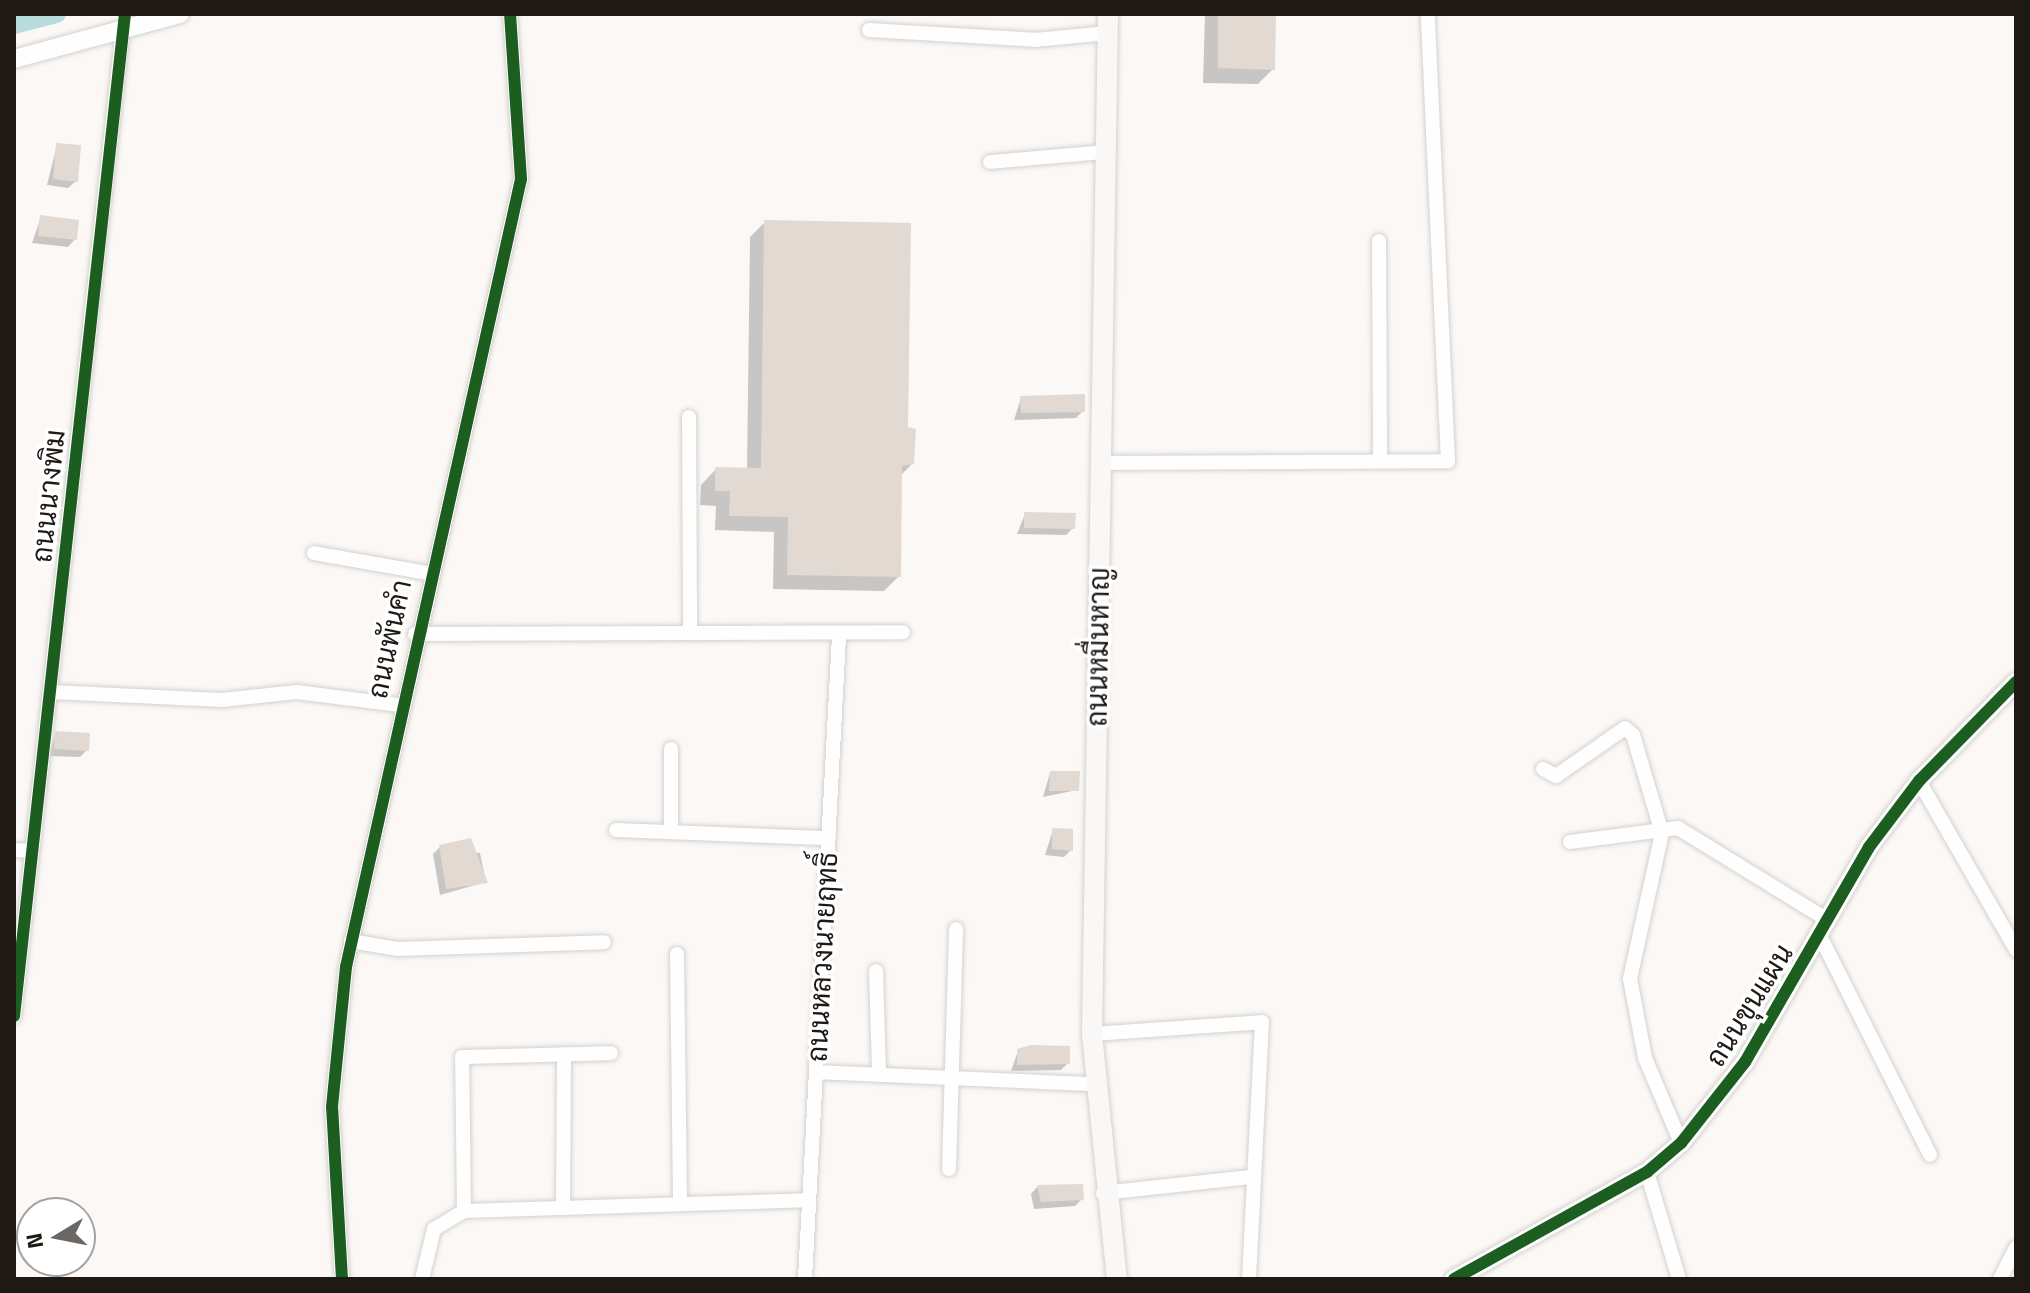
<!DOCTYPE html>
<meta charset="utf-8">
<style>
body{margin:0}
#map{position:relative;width:2030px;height:1293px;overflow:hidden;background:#fbf8f6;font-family:"Titillium Web",Sarabun,sans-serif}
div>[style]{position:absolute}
.shadow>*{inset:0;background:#0003}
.canal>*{height:18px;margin:-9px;padding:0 9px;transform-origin:9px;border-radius:9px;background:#b7dcdb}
.building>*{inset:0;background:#e1d9d2}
.roads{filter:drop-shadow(0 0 2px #d4d1ce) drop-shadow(0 0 2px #d4d1ce)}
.minor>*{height:14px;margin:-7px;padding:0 7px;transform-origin:7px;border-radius:7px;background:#fefefe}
.tertiary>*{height:18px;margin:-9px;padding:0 9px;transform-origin:9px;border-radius:9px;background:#fefefe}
.secondary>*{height:20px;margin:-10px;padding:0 10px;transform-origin:10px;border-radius:10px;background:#faf8f6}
.cycleway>*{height:12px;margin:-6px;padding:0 6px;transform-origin:6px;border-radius:6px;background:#1b5e20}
span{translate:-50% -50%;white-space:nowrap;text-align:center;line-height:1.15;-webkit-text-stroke:7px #fff;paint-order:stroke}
.street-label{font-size:28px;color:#1e1915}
.frame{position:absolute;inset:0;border:16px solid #1e1915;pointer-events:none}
.north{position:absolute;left:16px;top:1197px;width:80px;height:80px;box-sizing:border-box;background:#fff;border:2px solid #a5a3a1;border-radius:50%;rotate:260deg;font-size:22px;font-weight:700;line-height:32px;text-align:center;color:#1e1915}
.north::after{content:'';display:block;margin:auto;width:28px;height:36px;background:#6b6764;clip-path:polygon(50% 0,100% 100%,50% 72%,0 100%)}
</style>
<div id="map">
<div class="shadow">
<div style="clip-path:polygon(1205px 14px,1274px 14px,1273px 69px,1258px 84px,1203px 83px)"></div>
<div style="clip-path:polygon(57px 145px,76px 181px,68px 188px,47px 185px)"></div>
<div style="clip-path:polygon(41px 217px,75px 239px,68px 247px,32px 243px)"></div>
<div style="clip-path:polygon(765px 222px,906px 429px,912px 464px,900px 476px,899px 576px,884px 591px,773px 589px,774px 532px,715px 530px,716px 506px,700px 505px,701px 485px,716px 469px,747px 470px,750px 237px)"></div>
<div style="clip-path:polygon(1021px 398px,1083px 411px,1076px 418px,1014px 420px)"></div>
<div style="clip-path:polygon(1025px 514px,1073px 528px,1066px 535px,1017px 534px)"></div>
<div style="clip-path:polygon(56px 733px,87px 750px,80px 757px,48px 756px)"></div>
<div style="clip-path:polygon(1050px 773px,1077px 790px,1043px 797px)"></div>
<div style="clip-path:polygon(1053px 830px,1071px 850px,1064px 857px,1045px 855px)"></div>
<div style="clip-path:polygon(440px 847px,480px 853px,486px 882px,440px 895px,433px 854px)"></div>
<div style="clip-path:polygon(1018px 1051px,1068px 1063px,1061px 1070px,1011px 1071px)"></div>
<div style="clip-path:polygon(1037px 1187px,1082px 1199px,1075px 1206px,1034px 1209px,1031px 1194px)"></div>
</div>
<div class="canal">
<div style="left:14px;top:25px;width:44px;rotate:-14.3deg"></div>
</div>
<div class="building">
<div style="clip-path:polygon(1218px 14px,1276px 14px,1275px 70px,1218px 68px)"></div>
<div style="clip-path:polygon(56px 143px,81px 145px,78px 182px,53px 179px)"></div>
<div style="clip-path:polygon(40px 215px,79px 220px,77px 240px,38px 236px)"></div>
<div style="clip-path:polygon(764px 220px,911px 223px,908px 427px,916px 429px,914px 464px,902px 466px,901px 577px,787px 575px,788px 517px,729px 516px,730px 491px,715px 491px,715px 467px,761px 468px)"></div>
<div style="clip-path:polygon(1085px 394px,1085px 412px,1021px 413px,1020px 396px)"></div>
<div style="clip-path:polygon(1024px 512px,1076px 513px,1075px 529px,1024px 528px)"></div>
<div style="clip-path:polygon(55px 731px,90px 733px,89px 751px,54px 749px)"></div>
<div style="clip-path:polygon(1050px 771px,1080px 771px,1079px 791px,1049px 791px)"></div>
<div style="clip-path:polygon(1052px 828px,1073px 829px,1073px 851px,1052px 849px)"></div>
<div style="clip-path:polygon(471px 838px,488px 883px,446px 889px,439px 845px)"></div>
<div style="clip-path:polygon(1031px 1045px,1070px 1046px,1070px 1064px,1017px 1065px,1017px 1049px)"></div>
<div style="clip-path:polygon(1083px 1184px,1084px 1200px,1041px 1202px,1037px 1185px)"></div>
</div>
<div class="roads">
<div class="minor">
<div style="left:869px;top:30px;width:166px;rotate:3.4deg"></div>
<div style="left:1035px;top:40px;width:73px;rotate:-5.5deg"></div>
<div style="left:990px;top:162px;width:115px;rotate:-5deg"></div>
<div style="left:1379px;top:241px;width:220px;rotate:89.7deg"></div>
<div style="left:689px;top:417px;width:213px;rotate:89.7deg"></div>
<div style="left:1101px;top:463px;width:347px;rotate:-0.3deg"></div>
<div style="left:1448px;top:461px;width:447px;rotate:-92.6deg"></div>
<div style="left:314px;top:553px;width:116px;rotate:10deg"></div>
<div style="left:415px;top:634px;width:488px;rotate:-0.2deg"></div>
<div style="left:51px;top:692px;width:171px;rotate:2.7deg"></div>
<div style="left:222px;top:700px;width:75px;rotate:-6.1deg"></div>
<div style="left:297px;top:692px;width:103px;rotate:7.3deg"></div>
<div style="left:1543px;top:769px;width:15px;rotate:28deg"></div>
<div style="left:1556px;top:776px;width:84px;rotate:-34.8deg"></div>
<div style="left:1625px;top:728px;width:11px;rotate:41deg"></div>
<div style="left:1633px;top:735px;width:102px;rotate:73.5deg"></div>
<div style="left:1662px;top:833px;width:149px;rotate:102.4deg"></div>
<div style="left:1630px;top:979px;width:80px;rotate:79.2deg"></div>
<div style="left:1645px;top:1058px;width:92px;rotate:67deg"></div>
<div style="left:1919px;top:781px;width:195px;rotate:60.1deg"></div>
<div style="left:616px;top:830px;width:213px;rotate:2.2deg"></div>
<div style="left:671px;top:832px;width:83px;rotate:-90deg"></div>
<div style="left:1570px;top:842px;width:109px;rotate:-7.4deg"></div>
<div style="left:1678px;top:828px;width:177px;rotate:31.6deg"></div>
<div style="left:14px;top:850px;width:18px;rotate:3deg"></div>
<div style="left:1820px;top:936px;width:245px;rotate:63.3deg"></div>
<div style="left:351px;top:941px;width:48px;rotate:9.7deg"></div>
<div style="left:398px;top:949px;width:206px;rotate:-1.9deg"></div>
<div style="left:677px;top:954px;width:250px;rotate:89.3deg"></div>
<div style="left:876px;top:971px;width:104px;rotate:88.3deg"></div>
<div style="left:14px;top:1016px;width:994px;rotate:-83.7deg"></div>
<div style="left:1092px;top:1034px;width:170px;rotate:-4deg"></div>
<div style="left:1262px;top:1022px;width:257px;rotate:92.9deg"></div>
<div style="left:816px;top:1072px;width:277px;rotate:2.5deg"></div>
<div style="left:949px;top:1169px;width:240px;rotate:-88.3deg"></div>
<div style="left:1647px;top:1172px;width:112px;rotate:73.3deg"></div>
<div style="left:1103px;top:1193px;width:148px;rotate:-6.2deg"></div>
<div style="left:563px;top:1208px;width:154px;rotate:-89.6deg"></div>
<div style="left:464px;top:1211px;width:154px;rotate:-90.7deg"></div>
<div style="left:462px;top:1057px;width:149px;rotate:-1.5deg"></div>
<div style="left:342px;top:1279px;width:172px;rotate:-93.3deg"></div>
<div style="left:332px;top:1107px;width:141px;rotate:-84.3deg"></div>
<div style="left:346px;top:967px;width:807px;rotate:-77.48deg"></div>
<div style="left:521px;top:179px;width:165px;rotate:-93.8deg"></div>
<div style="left:422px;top:1279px;width:51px;rotate:-76.5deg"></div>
<div style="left:434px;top:1229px;width:35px;rotate:-31deg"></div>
<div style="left:464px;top:1211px;width:344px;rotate:-1.8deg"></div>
<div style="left:805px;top:1279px;width:644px;rotate:-86.97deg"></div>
<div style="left:2000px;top:1279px;width:35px;rotate:-63deg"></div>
</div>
<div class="tertiary">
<div style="left:14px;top:59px;width:172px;rotate:-15.2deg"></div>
<div style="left:1454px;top:1279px;width:221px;rotate:-29deg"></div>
<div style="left:1647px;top:1172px;width:45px;rotate:-40.5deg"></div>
<div style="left:1681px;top:1143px;width:103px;rotate:-51.7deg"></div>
<div style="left:1745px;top:1062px;width:248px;rotate:-60deg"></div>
<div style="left:1869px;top:847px;width:83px;rotate:-52.9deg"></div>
<div style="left:1919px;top:781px;width:139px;rotate:-45.6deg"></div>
</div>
<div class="secondary">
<div style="left:1108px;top:14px;width:1020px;rotate:90.9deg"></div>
<div style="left:1092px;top:1034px;width:246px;rotate:84.2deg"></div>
</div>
</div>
<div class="cycleway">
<div style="left:14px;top:1016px;width:1008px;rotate:-83.68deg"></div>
<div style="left:342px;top:1279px;width:172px;rotate:-93.3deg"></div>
<div style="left:332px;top:1107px;width:141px;rotate:-84.3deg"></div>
<div style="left:346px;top:967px;width:807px;rotate:-77.48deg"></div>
<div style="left:521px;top:179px;width:165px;rotate:-93.8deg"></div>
<div style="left:1454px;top:1279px;width:221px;rotate:-29deg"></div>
<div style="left:1647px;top:1172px;width:45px;rotate:-40.5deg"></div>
<div style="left:1681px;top:1143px;width:103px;rotate:-51.7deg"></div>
<div style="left:1745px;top:1062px;width:248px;rotate:-60deg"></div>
<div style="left:1869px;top:847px;width:83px;rotate:-52.9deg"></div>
<div style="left:1919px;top:781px;width:139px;rotate:-45.6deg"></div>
</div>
<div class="street-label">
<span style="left:48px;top:496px;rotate:-84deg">ถนนนางพิม</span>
<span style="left:389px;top:639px;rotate:-78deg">ถนนพันคำ</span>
<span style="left:1098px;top:647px;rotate:-89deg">ถนนหมื่นหาญ</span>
<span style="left:822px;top:957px;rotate:-87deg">ถนนหลวงนายฤทธิ์</span>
<span style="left:1749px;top:1005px;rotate:-58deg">ถนนขุนแผน</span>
</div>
<div class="frame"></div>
<div class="north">N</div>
</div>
